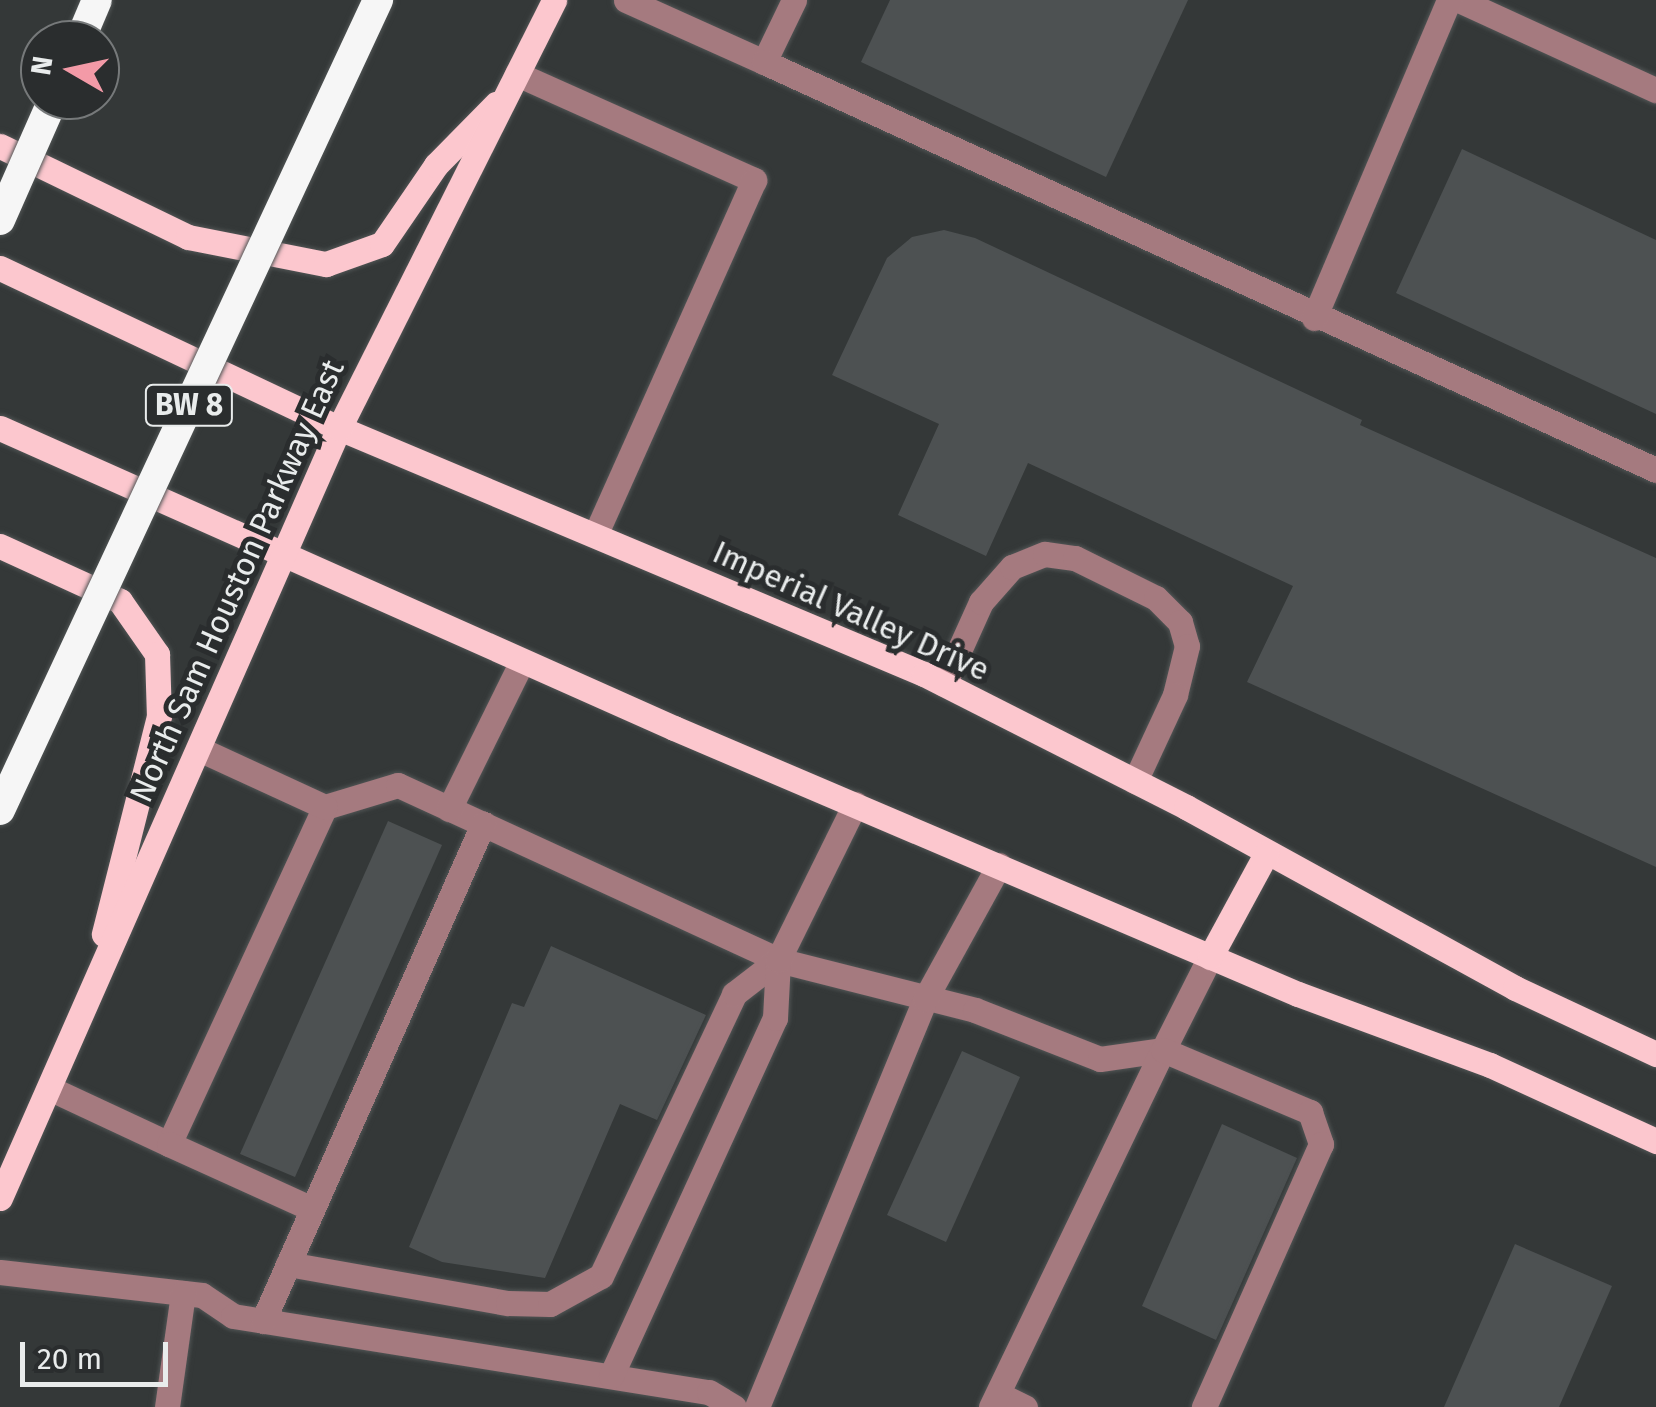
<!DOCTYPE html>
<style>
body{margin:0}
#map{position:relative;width:1656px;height:1407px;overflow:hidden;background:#343838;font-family:"Fira Sans",sans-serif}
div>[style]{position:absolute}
.building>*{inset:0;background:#4d5152}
.roads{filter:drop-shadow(0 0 2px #515555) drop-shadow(0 0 2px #515555)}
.minor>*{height:25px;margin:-12.5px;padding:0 12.5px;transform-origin:12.5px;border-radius:12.5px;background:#a57a7f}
.major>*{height:25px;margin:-12.5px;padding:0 12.5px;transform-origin:12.5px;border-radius:12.5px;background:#fcc7ce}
.highway>*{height:30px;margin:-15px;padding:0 15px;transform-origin:15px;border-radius:15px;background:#f6f6f6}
.bridges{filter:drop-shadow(0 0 2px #515555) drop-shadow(0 0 2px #515555)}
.highway-bridge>*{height:30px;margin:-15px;padding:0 15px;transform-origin:15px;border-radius:15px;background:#f6f6f6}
span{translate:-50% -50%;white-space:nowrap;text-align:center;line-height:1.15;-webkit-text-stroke:10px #2a2d2e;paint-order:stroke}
.shield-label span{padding:2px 8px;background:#2a2d2e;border:2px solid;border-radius:8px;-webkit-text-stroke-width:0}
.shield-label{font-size:30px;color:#e9ecec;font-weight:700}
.street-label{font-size:32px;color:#e9ecec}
.north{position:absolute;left:20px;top:20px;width:100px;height:100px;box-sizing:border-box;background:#2a2d2e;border:2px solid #76797a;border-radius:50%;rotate:279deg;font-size:28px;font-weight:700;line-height:40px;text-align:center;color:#e9ecec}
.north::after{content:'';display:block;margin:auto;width:35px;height:45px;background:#f39aa7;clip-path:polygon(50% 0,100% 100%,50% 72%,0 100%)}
.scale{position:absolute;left:20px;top:1342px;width:148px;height:45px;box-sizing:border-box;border:5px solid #e9ecec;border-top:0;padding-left:12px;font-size:30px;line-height:35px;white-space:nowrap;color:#e9ecec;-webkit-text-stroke:8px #2a2d2e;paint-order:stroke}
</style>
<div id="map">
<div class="building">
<div style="clip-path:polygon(890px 0,1188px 0,1106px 177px,861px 62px)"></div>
<div style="clip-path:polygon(1462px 149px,1656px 240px,1656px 414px,1396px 293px)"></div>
<div style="clip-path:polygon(944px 230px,975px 238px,1362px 420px,1360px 425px,1656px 558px,1656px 867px,1247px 682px,1293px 586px,1028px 463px,986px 556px,898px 515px,939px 424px,832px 375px,887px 258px,912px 237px)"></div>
<div style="clip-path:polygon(388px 821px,442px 845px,295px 1177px,240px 1154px)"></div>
<div style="clip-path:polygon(551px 946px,706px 1015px,657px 1120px,620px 1104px,545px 1278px,442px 1262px,409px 1247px,512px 1003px,524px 1007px)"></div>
<div style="clip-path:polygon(962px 1051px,1020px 1077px,946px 1242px,887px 1215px)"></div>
<div style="clip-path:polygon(1222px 1124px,1297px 1158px,1216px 1340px,1142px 1306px)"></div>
<div style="clip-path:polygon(1515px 1244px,1612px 1286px,1559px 1407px,1444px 1407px)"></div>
</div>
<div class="roads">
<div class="minor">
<div style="left:626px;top:0;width:151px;rotate:24.2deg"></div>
<div style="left:794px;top:0;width:69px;rotate:115.8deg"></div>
<div style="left:764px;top:62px;width:981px;rotate:24.58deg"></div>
<div style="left:1459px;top:0;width:217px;rotate:24.6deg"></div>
<div style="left:517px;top:74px;width:260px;rotate:24.1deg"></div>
<div style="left:754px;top:180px;width:389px;rotate:114.1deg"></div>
<div style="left:1314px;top:318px;width:345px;rotate:-67deg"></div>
<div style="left:944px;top:684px;width:90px;rotate:-65.7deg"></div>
<div style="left:981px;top:602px;width:47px;rotate:-48.5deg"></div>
<div style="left:1012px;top:567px;width:35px;rotate:-22deg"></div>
<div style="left:1045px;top:554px;width:30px;rotate:8deg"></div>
<div style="left:1075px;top:558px;width:90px;rotate:26.3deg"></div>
<div style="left:1156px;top:598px;width:34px;rotate:45deg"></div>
<div style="left:1180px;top:622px;width:25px;rotate:74deg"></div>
<div style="left:1187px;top:646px;width:50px;rotate:103.8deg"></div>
<div style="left:1175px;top:695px;width:95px;rotate:114.9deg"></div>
<div style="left:325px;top:807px;width:76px;rotate:-16.8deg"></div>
<div style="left:398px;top:785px;width:418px;rotate:24.7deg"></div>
<div style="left:778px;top:960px;width:203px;rotate:14.2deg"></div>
<div style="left:975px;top:1010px;width:134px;rotate:21.4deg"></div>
<div style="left:1100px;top:1059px;width:64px;rotate:-8.1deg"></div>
<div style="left:1163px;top:1050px;width:104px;rotate:-63.2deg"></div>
<div style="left:449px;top:809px;width:165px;rotate:-63.7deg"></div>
<div style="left:49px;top:1088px;width:132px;rotate:25deg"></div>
<div style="left:169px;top:1144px;width:371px;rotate:-65.2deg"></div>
<div style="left:325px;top:807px;width:139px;rotate:-155.3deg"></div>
<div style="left:169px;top:1144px;width:157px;rotate:24.4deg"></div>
<div style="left:288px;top:1264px;width:223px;rotate:10.1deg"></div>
<div style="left:508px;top:1303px;width:42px;rotate:1.4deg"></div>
<div style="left:550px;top:1304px;width:58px;rotate:-28.8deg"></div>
<div style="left:601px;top:1276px;width:312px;rotate:-64.7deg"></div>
<div style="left:734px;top:994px;width:56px;rotate:-37.7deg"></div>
<div style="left:0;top:1272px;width:203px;rotate:6.5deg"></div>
<div style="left:202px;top:1295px;width:37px;rotate:34deg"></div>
<div style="left:233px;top:1316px;width:482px;rotate:9.1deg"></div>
<div style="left:709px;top:1392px;width:29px;rotate:31deg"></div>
<div style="left:263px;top:1321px;width:544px;rotate:-66.12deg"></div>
<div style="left:611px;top:1376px;width:394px;rotate:-65.4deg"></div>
<div style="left:775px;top:1018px;width:58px;rotate:-87deg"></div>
<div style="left:778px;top:960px;width:174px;rotate:-63.7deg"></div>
<div style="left:998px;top:1394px;width:30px;rotate:26deg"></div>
<div style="left:167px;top:1407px;width:115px;rotate:-82deg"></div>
<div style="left:757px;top:1407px;width:441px;rotate:-67.6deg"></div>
<div style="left:925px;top:999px;width:153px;rotate:-61.1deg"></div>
<div style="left:991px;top:1407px;width:396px;rotate:-64.3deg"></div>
<div style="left:1163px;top:1050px;width:160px;rotate:22.9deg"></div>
<div style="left:1310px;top:1112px;width:34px;rotate:71deg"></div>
<div style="left:1321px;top:1144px;width:288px;rotate:114deg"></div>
</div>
<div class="major">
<div style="left:0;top:146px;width:209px;rotate:25.8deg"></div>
<div style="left:188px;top:237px;width:141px;rotate:11.1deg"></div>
<div style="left:326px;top:264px;width:59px;rotate:-19.7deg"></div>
<div style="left:382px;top:244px;width:96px;rotate:-55.6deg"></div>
<div style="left:436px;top:165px;width:86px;rotate:-45.5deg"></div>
<div style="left:0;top:268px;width:375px;rotate:25.3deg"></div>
<div style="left:339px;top:428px;width:635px;rotate:22.81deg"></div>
<div style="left:924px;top:674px;width:294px;rotate:26.9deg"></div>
<div style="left:1186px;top:807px;width:376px;rotate:28.8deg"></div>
<div style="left:1515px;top:988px;width:156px;rotate:25.1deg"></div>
<div style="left:0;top:428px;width:738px;rotate:23.99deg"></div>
<div style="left:674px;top:728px;width:678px;rotate:23.09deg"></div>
<div style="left:1298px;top:994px;width:205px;rotate:20.3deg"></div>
<div style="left:1490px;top:1065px;width:183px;rotate:24.6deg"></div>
<div style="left:0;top:546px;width:132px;rotate:24.6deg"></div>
<div style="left:120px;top:601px;width:65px;rotate:55.1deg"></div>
<div style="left:157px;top:654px;width:62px;rotate:88.2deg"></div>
<div style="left:159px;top:716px;width:225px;rotate:104.2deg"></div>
<div style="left:1210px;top:957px;width:119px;rotate:-61.5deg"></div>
<div style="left:0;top:1198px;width:841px;rotate:-66.24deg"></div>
<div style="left:339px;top:428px;width:479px;rotate:-63.3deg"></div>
</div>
<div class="highway">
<div style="left:80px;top:40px;width:43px;rotate:-67deg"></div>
</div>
</div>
<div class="bridges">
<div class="highway-bridge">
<div style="left:0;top:220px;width:131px;rotate:-66.2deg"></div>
<div style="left:0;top:810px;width:894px;rotate:-64.98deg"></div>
</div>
</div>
<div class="shield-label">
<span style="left:189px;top:405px">BW 8</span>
</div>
<div class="street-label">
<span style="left:237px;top:581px;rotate:-66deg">North Sam Houston Parkway East</span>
<span style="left:851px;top:611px;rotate:24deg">Imperial Valley Drive</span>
</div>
<div class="north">N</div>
<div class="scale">20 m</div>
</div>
